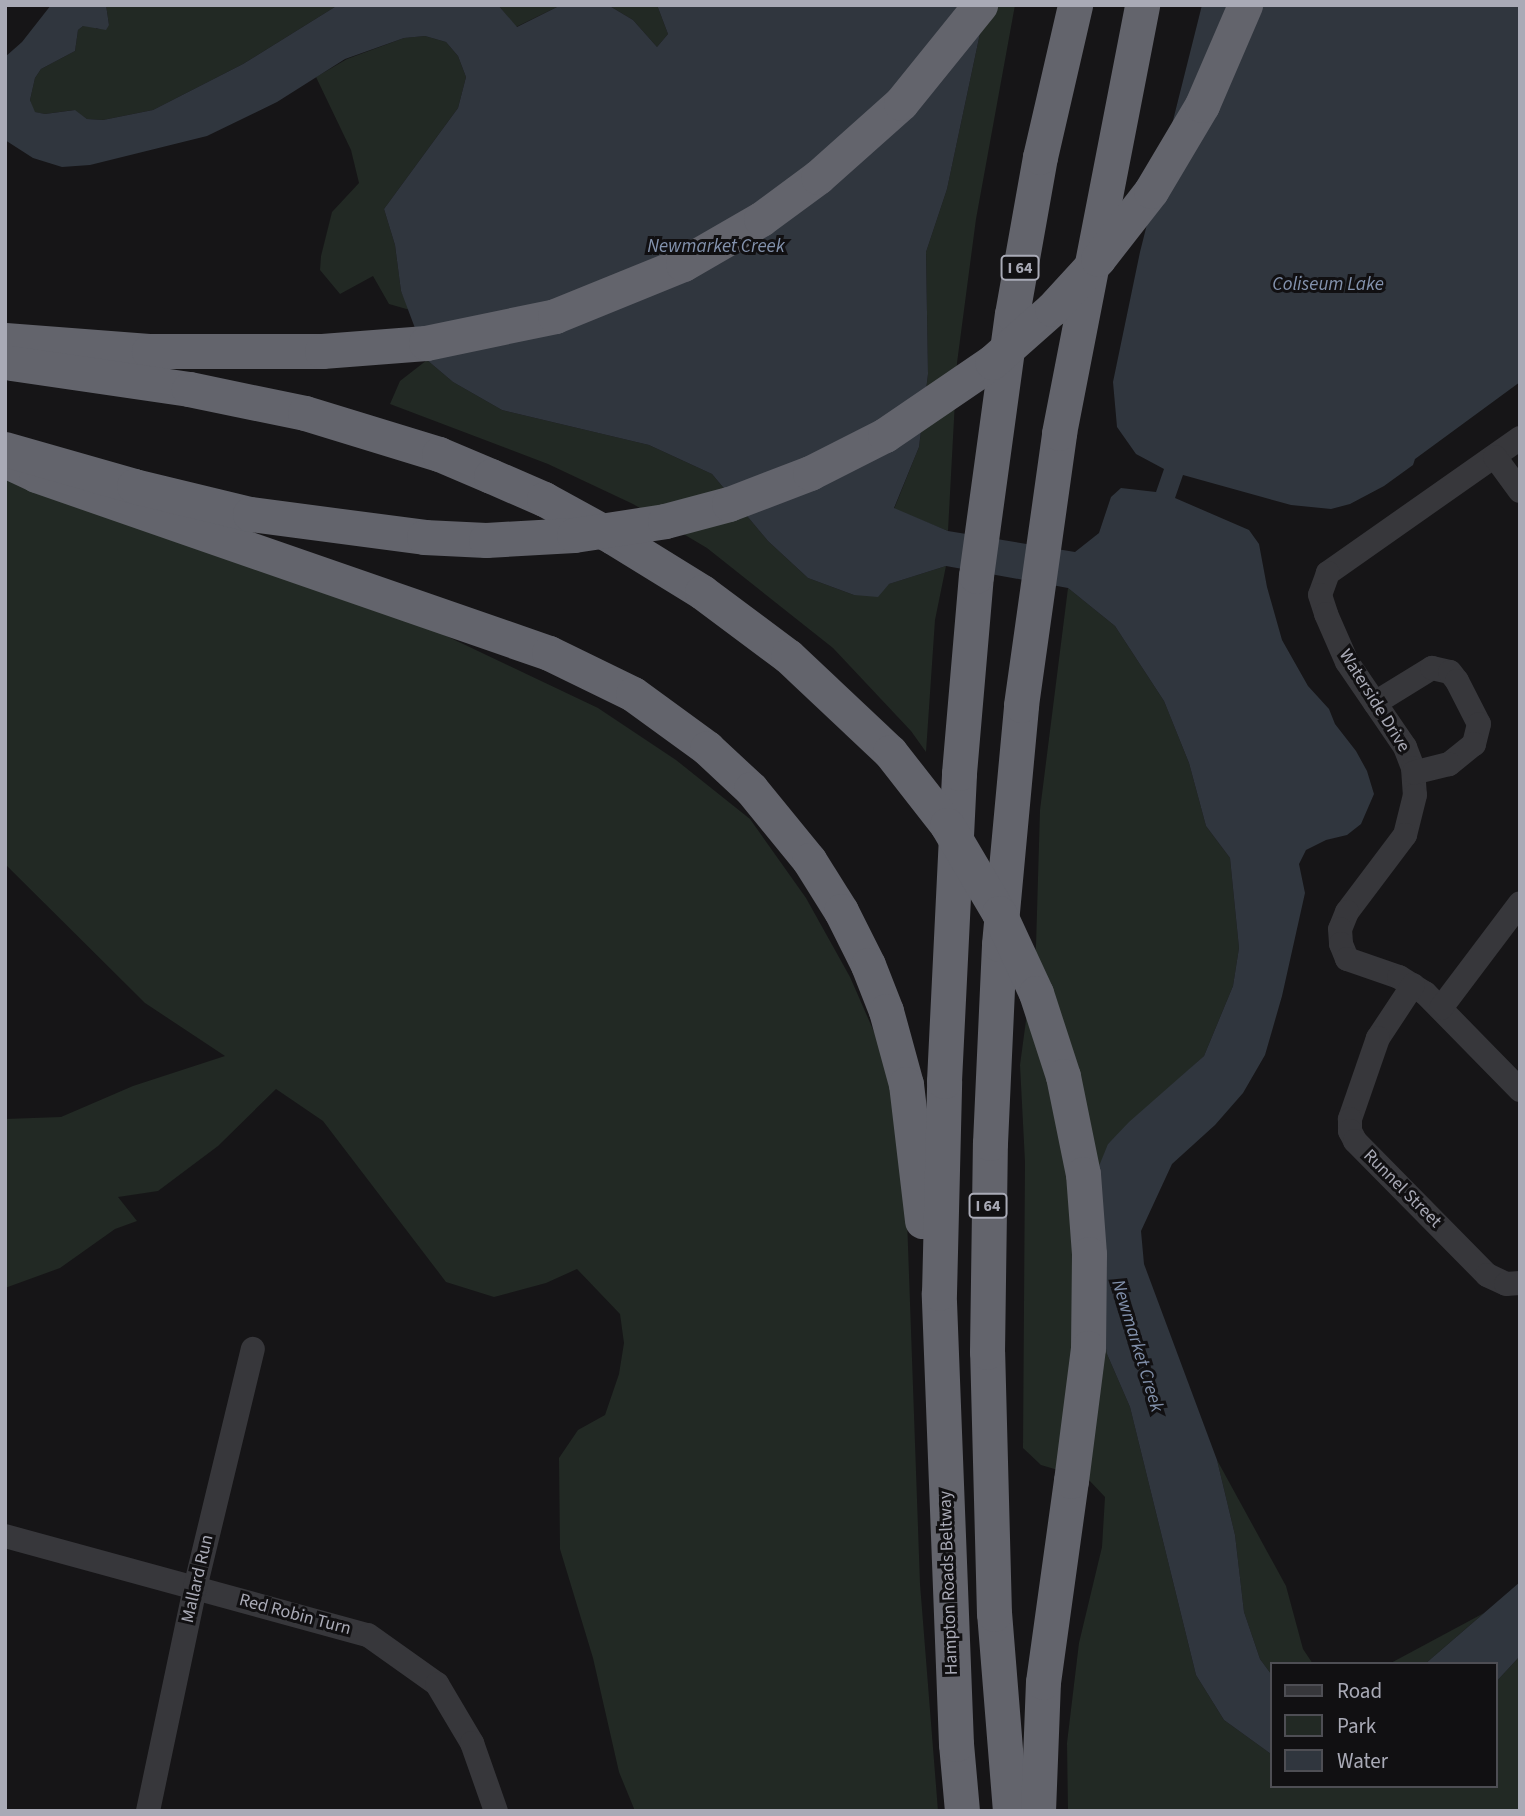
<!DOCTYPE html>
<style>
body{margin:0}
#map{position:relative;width:1525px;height:1816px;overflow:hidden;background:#161517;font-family:"Source Sans 3",sans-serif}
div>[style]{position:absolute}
.green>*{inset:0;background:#222924}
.water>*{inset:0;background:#30363e}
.minor>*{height:24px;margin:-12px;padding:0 12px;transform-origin:12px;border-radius:12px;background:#37373b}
.highway>*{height:35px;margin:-17.5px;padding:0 17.5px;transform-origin:17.5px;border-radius:17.5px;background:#63646c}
.highway-bridge>*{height:35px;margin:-17.5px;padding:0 17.5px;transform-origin:17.5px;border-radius:17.5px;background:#63646c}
span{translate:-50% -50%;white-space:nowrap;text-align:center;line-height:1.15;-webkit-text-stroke:6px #111012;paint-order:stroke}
.shield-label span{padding:2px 5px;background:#111012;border:2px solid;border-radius:5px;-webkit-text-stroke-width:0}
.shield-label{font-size:16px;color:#a9aab6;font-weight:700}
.street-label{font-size:18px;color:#a9aab6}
.water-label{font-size:19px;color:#8392ad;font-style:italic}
.frame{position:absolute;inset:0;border:7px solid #a9aab6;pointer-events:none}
.legend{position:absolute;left:1270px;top:1662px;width:228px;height:126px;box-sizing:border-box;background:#111012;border:2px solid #4e4e54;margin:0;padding:9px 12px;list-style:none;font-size:21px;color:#a9aab6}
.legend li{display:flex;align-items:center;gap:14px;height:35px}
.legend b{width:35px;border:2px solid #4e4e54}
</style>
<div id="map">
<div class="green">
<div style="clip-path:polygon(106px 5px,338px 5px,243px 64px,153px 110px,103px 120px,87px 119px,74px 110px,45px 114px,34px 112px,30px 100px,35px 78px,41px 69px,75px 51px,78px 30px,83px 26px,92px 25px,97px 29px,109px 25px)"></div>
<div style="clip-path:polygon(498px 5px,561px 5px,516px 27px)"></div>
<div style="clip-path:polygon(608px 5px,657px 5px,668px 34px,657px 47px,633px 20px)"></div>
<div style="clip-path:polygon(986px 5px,1015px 5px,976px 219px,957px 363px,948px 531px,894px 509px,919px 447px,928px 374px,926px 252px,947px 189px)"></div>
<div style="clip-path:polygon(425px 36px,446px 42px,458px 56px,466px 77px,458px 108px,384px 209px,395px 245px,401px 291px,410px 310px,389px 304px,373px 276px,340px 294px,320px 270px,321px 256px,332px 212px,359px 183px,351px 150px,316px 77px,347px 59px,404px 38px)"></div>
<div style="clip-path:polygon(427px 360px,453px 382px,502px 410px,649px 445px,712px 474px,768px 541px,808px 578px,854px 595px,946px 566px,935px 620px,926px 752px,911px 731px,833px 648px,707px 548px,633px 504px,548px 464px,390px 404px,400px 381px)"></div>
<div style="clip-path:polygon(5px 442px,314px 573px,598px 708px,676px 760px,750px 819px,806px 898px,850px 977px,882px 1050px,896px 1118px,907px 1218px,920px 1584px,938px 1811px,635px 1811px,619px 1772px,593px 1658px,560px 1549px,559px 1458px,578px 1430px,605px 1415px,619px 1374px,624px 1343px,620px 1314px,577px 1269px,546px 1283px,494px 1297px,446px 1282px,323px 1121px,276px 1089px,218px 1146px,158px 1191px,118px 1197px,137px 1221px,115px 1229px,60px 1268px,5px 1288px,5px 1119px,61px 1117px,133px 1086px,225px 1056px,145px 1003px,5px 864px)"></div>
<div style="clip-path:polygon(1068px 588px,1115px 626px,1164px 701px,1189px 763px,1206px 826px,1230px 858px,1239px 948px,1233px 986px,1204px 1056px,1108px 1144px,1107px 1354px,1130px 1407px,1196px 1675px,1224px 1720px,1271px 1754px,1271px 1786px,1495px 1786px,1495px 1683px,1520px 1656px,1520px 1811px,1068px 1811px,1067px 1743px,1079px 1643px,1102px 1547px,1105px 1497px,1088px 1479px,1041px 1465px,1023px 1448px,1025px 1162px,1020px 1065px,1036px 946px,1040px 810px)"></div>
<div style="clip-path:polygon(1217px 1460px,1286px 1586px,1303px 1649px,1313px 1664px,1271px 1664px,1271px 1674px,1260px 1659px,1244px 1612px,1235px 1535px)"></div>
<div style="clip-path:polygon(1484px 1613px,1425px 1664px,1389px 1664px)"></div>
</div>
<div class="water">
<div style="clip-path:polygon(51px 5px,106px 5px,109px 25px,106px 30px,83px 26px,78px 30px,75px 51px,41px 69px,35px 78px,30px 100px,35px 112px,45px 114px,75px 110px,87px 119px,103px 120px,153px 110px,243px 64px,338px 5px,498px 5px,517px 27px,561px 5px,608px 5px,633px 20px,657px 47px,668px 34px,657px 5px,986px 5px,947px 189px,926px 252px,928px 374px,919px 447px,894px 508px,948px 531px,1075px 552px,1099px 533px,1111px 497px,1121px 488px,1156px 492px,1164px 469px,1136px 454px,1117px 427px,1113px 382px,1140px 252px,1202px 5px,1520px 5px,1520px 382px,1415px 459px,1413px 465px,1384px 486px,1350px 504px,1331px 509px,1291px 505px,1183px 475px,1175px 498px,1249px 530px,1259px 544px,1267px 587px,1282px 640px,1308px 686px,1329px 709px,1335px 724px,1356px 751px,1367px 771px,1374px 794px,1361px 824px,1347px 835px,1326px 840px,1306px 850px,1299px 864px,1305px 893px,1282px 996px,1265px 1055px,1243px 1093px,1215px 1125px,1172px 1164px,1141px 1231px,1144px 1264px,1217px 1460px,1235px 1535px,1244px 1612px,1260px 1659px,1271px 1674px,1271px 1754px,1224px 1720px,1196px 1675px,1130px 1407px,1107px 1354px,1100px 1316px,1099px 1166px,1108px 1144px,1129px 1122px,1204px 1056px,1233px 986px,1239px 948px,1230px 858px,1206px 826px,1189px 763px,1164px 701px,1115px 626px,1068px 588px,946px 566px,889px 584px,878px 597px,854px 595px,808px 578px,768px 541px,712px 474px,649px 445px,502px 410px,453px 382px,427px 360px,401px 291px,395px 245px,384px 209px,458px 108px,466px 77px,458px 56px,446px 42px,425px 36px,404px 38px,345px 59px,277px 102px,207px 136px,90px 165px,62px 167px,33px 158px,5px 140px,5px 57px,22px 42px)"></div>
<div style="clip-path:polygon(1520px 1582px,1520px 1656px,1495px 1683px,1495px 1664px,1425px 1664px)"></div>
</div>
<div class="minor">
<div style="left:1520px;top:438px;width:235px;rotate:144.9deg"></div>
<div style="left:1328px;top:573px;width:23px;rotate:110deg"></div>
<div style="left:1320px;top:595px;width:20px;rotate:72deg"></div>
<div style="left:1326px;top:614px;width:52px;rotate:66.4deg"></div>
<div style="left:1347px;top:662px;width:103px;rotate:55.7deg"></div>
<div style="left:1405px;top:747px;width:22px;rotate:69deg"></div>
<div style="left:1413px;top:768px;width:27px;rotate:86deg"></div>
<div style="left:1415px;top:795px;width:41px;rotate:104deg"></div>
<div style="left:1405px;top:835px;width:96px;rotate:127deg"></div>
<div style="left:1347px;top:912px;width:18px;rotate:112deg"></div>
<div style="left:1340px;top:929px;width:15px;rotate:86deg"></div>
<div style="left:1341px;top:944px;width:16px;rotate:68deg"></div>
<div style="left:1347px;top:959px;width:55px;rotate:19.1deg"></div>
<div style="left:1399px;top:977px;width:31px;rotate:32deg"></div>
<div style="left:1425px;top:993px;width:136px;rotate:45.6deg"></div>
<div style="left:1495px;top:457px;width:42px;rotate:53.7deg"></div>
<div style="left:1375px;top:703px;width:67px;rotate:-31.6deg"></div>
<div style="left:1432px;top:668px;width:18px;rotate:13deg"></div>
<div style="left:1450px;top:672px;width:11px;rotate:52deg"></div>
<div style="left:1457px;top:681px;width:48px;rotate:62.9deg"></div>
<div style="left:1479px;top:724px;width:21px;rotate:104deg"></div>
<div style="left:1474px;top:744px;width:32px;rotate:141deg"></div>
<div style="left:1449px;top:764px;width:36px;rotate:166deg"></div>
<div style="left:1413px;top:985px;width:64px;rotate:123.4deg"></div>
<div style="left:1378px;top:1038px;width:86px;rotate:109.1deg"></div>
<div style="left:1350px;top:1119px;width:12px;rotate:90deg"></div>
<div style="left:1350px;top:1131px;width:11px;rotate:63deg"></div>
<div style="left:1355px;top:1141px;width:188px;rotate:45.4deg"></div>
<div style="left:1487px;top:1275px;width:21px;rotate:25deg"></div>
<div style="left:1506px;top:1284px;width:14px;rotate:-4deg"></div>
<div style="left:1441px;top:1008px;width:131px;rotate:-53deg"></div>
<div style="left:5px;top:1536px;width:376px;rotate:15.3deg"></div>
<div style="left:368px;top:1635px;width:85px;rotate:35.4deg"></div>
<div style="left:437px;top:1684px;width:69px;rotate:59.3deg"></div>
<div style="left:472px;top:1743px;width:72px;rotate:70.6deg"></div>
<div style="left:148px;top:1811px;width:228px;rotate:-78.1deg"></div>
<div style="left:195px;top:1588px;width:246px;rotate:-76.4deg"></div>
</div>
<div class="highway">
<div style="left:5px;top:340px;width:144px;rotate:4.4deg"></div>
<div style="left:149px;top:351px;width:173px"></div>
<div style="left:322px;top:351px;width:104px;rotate:-4.4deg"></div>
<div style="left:426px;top:343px;width:132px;rotate:-11.8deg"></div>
<div style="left:555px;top:316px;width:138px;rotate:-22.1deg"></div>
<div style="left:683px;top:264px;width:90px;rotate:-30deg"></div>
<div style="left:761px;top:219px;width:71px;rotate:-36.4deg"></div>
<div style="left:818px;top:177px;width:111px;rotate:-41.7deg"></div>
<div style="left:901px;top:103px;width:126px;rotate:-51.1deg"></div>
<div style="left:11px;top:363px;width:180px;rotate:8.3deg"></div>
<div style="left:189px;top:389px;width:118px;rotate:11.7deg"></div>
<div style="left:305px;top:413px;width:140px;rotate:17deg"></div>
<div style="left:439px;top:454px;width:56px;rotate:22.9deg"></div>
<div style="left:491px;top:476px;width:58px;rotate:23.5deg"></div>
<div style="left:544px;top:499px;width:79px;rotate:28.8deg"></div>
<div style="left:613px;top:537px;width:105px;rotate:31.7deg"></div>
<div style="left:702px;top:592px;width:107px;rotate:36.7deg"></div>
<div style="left:788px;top:656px;width:140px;rotate:43.3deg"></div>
<div style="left:15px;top:465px;width:23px;rotate:25deg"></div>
<div style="left:36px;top:475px;width:543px;rotate:19.14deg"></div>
<div style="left:549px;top:653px;width:93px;rotate:26deg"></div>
<div style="left:633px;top:694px;width:92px;rotate:36.1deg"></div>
<div style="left:707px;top:748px;width:60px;rotate:43deg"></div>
<div style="left:751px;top:789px;width:92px;rotate:50.8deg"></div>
<div style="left:809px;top:860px;width:60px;rotate:57.9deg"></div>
<div style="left:841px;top:911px;width:60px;rotate:63.4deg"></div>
<div style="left:868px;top:965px;width:49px;rotate:68.6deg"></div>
<div style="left:886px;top:1011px;width:76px;rotate:74.7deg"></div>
<div style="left:906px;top:1084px;width:138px;rotate:83.3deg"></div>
<div style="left:962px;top:1811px;width:67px;rotate:-95.1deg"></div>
<div style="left:956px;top:1744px;width:451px;rotate:-92.2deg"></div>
<div style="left:939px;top:1293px;width:212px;rotate:-88.6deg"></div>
<div style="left:944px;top:1081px;width:308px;rotate:-87.2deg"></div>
<div style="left:959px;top:773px;width:198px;rotate:-85.1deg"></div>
<div style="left:976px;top:576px;width:264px;rotate:-82.2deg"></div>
<div style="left:1012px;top:314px;width:159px;rotate:-79.9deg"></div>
<div style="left:1040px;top:157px;width:156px;rotate:-77deg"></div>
<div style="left:1010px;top:1811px;width:198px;rotate:-94.6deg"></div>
<div style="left:994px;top:1614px;width:262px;rotate:-91.5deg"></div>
<div style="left:987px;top:1352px;width:209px;rotate:-89.2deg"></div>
<div style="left:990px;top:1143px;width:199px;rotate:-87.4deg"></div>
<div style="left:999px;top:944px;width:240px;rotate:-84.7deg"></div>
<div style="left:1021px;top:705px;width:275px;rotate:-82deg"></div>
<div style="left:1059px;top:433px;width:436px;rotate:-79deg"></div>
<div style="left:1038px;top:1811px;width:129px;rotate:-87.8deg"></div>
<div style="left:1043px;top:1682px;width:203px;rotate:-82.1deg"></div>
</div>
<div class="highway-bridge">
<div style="left:5px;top:449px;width:134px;rotate:16deg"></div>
<div style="left:134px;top:486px;width:119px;rotate:13.6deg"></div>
<div style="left:250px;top:514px;width:176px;rotate:7.5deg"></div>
<div style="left:424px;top:537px;width:62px;rotate:2.8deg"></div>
<div style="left:486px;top:540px;width:88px;rotate:-3.3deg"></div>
<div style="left:574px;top:535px;width:92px;rotate:-8.7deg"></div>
<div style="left:665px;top:521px;width:66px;rotate:-14.9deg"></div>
<div style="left:729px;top:504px;width:87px;rotate:-20.9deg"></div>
<div style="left:810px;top:473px;width:84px;rotate:-26.9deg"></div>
<div style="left:885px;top:435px;width:130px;rotate:-34.3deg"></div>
<div style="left:992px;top:362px;width:80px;rotate:-41.5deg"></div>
<div style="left:1052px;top:309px;width:68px;rotate:-47.4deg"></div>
<div style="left:1098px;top:259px;width:86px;rotate:-52.1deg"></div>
<div style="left:1151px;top:191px;width:100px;rotate:-59.3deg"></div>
<div style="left:1202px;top:105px;width:109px;rotate:-66.7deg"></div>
<div style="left:890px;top:752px;width:93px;rotate:52deg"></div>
<div style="left:947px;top:825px;width:102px;rotate:59.4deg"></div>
<div style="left:999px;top:913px;width:88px;rotate:65.2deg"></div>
<div style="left:1036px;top:993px;width:87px;rotate:72deg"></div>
<div style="left:1063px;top:1076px;width:100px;rotate:78.5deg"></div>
<div style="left:1083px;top:1174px;width:80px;rotate:85.7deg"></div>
<div style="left:1089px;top:1254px;width:94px;rotate:90.6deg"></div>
<div style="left:1088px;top:1348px;width:134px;rotate:97.3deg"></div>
</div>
<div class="shield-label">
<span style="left:1020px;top:268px">I 64</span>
<span style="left:988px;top:1206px">I 64</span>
</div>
<div class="street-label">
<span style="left:1374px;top:701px;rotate:58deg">Waterside Drive</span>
<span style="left:1402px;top:1189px;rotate:45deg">Runnel Street</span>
<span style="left:198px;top:1579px;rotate:-77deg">Mallard Run</span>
<span style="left:949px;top:1583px;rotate:-92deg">Hampton Roads Beltway</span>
<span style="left:295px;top:1615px;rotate:15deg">Red Robin Turn</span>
</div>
<div class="water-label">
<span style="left:716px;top:247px">Newmarket Creek</span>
<span style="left:1328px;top:285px">Coliseum Lake</span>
<span style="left:1137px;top:1346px;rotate:73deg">Newmarket Creek</span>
</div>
<div class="frame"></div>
<ul class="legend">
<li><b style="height:9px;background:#37373b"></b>Road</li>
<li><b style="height:19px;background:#222924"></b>Park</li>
<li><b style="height:19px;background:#30363e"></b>Water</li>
</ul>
</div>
